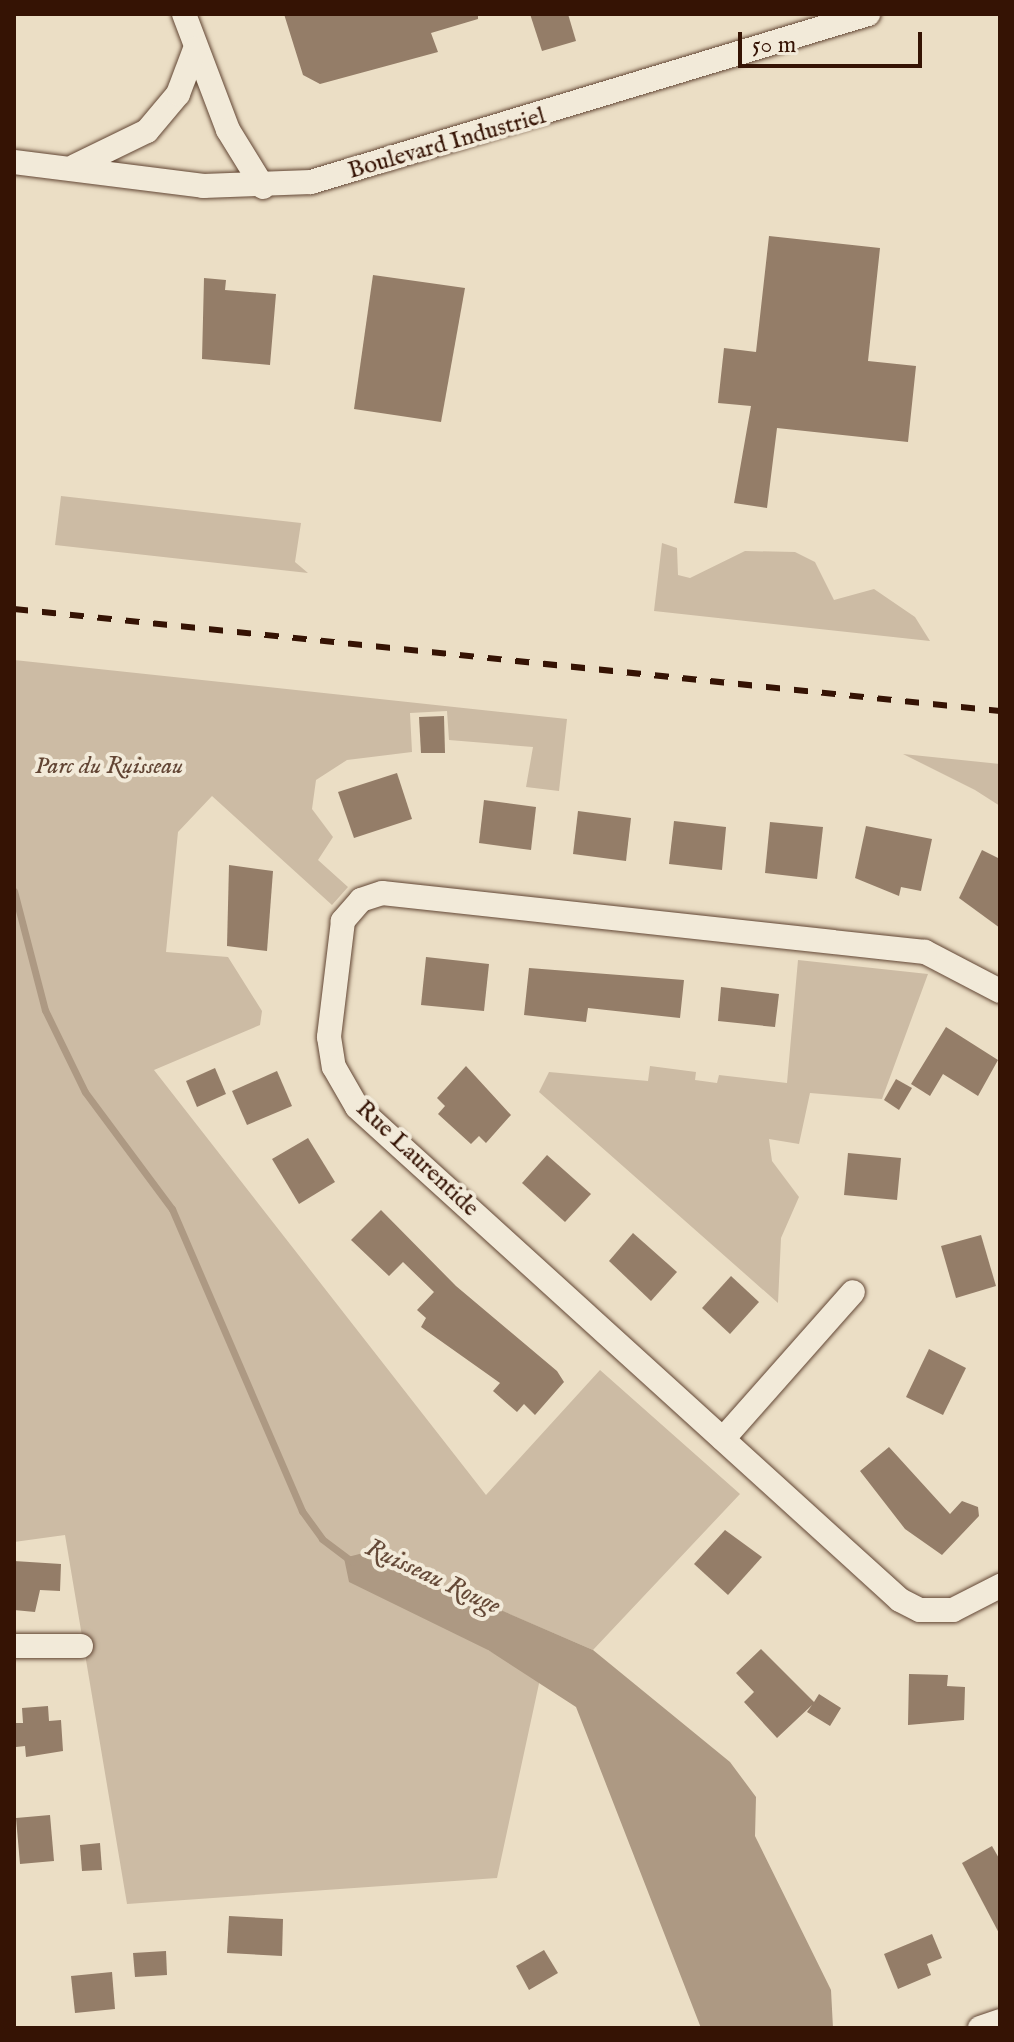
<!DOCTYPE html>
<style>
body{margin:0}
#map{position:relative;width:1014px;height:2042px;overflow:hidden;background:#ebdec5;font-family:"IM FELL English",serif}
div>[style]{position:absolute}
.green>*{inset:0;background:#ccbba4}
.water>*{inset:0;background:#ad9983}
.stream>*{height:7px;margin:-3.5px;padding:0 3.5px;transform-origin:3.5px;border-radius:3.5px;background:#ad9983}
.building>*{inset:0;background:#947d68}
.roads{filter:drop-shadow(0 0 2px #624634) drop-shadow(0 0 2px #624634)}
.minor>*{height:24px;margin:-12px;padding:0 12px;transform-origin:12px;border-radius:12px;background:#f2ead9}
.rail>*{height:6px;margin-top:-3px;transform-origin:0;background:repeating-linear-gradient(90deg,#351304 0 14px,transparent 0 28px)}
span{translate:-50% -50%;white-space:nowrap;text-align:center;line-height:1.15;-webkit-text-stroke:8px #f2ead9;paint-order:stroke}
.street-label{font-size:24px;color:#351304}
.park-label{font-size:24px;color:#624534;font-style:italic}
.water-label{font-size:26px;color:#654937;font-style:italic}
.frame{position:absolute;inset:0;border:16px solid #351304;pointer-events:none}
.scale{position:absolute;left:738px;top:32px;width:184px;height:36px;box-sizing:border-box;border:4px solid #351304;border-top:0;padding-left:10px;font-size:24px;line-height:28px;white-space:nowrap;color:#351304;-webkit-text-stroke:6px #f2ead9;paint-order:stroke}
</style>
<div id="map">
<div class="green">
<div style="clip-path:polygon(61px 496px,301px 523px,295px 562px,308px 573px,55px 545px)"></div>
<div style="clip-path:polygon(662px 543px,677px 548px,678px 575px,690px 578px,745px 551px,795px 552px,815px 562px,834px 600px,874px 589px,915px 617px,930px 641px,654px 611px)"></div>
<div style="clip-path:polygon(14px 660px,567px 719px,559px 791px,526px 787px,533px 747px,449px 740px,447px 711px,410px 713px,412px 752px,347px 760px,316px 780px,312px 809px,333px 837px,318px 860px,348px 887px,332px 905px,212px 796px,178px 832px,166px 952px,228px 957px,262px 1011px,260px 1025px,154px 1070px,486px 1495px,600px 1370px,740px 1494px,593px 1650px,486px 1604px,488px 1650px,540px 1679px,497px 1878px,127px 1904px,65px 1535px,14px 1542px)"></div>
<div style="clip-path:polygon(903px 754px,1000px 764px,1000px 806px,975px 790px)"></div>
<div style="clip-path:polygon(798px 960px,928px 974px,882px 1099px,810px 1093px,799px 1144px,769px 1139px,772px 1161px,799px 1197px,781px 1238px,778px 1303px,539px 1092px,549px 1072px,648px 1081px,650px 1066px,696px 1072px,695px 1080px,717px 1083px,719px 1075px,787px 1083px)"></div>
</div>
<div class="water">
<div style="clip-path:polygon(367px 1552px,593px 1650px,730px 1762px,756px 1797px,755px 1836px,831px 1990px,833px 2028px,701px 2028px,576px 1707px,488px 1650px,349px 1582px,344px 1558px)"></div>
</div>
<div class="stream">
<div style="left:14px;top:891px;width:123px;rotate:75.4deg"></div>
<div style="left:45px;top:1010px;width:91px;rotate:64deg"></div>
<div style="left:85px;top:1092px;width:146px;rotate:53.4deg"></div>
<div style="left:172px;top:1209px;width:329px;rotate:66.7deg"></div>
<div style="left:302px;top:1511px;width:34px;rotate:54deg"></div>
<div style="left:322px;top:1539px;width:38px;rotate:37deg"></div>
</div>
<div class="building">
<div style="clip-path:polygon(284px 14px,478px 14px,478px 19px,431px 33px,438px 52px,320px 84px,303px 75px)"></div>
<div style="clip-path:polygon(530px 14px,568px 14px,576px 41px,542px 51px)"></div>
<div style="clip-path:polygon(769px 236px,880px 248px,868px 361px,916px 366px,908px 442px,777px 428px,767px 508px,734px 503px,751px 406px,718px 403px,724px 348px,756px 352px)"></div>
<div style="clip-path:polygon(373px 275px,465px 288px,441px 422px,354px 409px)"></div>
<div style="clip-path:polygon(204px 278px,226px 280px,225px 290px,276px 294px,270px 365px,202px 359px)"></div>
<div style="clip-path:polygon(444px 716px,445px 753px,421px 753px,419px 717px)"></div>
<div style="clip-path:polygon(397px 773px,412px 819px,354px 838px,338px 792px)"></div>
<div style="clip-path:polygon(484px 800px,536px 807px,531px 850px,479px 843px)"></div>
<div style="clip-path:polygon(578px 811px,631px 818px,626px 861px,573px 854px)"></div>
<div style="clip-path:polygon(674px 821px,726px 827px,722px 870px,669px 864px)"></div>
<div style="clip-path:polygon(770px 822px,823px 827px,817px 879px,765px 873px)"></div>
<div style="clip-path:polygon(866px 826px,932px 839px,921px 891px,901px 887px,899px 896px,855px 878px)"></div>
<div style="clip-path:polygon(982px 850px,1000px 859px,1000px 928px,959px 898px)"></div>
<div style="clip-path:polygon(229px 865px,273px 871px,267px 951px,227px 946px)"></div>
<div style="clip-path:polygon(426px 957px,489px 964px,484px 1011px,421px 1005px)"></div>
<div style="clip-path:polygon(529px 968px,684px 980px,680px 1018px,588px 1008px,586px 1022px,524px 1015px)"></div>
<div style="clip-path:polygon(721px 987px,779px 994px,775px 1027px,718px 1021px)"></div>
<div style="clip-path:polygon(946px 1027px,998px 1060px,978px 1096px,943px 1074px,930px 1096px,911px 1084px)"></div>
<div style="clip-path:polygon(466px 1066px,511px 1115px,486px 1143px,479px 1136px,471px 1144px,438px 1114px,445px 1106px,437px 1098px)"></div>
<div style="clip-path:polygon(215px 1068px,226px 1094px,197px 1107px,186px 1081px)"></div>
<div style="clip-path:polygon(277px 1071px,292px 1106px,247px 1125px,232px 1091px)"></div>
<div style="clip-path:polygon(896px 1079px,912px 1088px,899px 1110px,884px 1100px)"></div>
<div style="clip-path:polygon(308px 1138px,335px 1182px,299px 1204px,272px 1159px)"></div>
<div style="clip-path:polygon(848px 1153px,901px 1158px,897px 1200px,844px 1195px)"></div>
<div style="clip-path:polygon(547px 1155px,591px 1194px,565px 1222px,522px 1183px)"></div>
<div style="clip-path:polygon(381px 1210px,456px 1286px,557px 1371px,564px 1382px,535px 1415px,524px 1404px,517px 1412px,493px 1391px,500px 1383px,421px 1327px,426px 1318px,417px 1310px,434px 1292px,403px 1262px,389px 1276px,351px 1240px)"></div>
<div style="clip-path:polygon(633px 1233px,677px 1272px,651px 1301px,609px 1261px)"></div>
<div style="clip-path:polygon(981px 1235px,996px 1286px,956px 1298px,941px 1246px)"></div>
<div style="clip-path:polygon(731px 1276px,759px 1302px,730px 1334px,702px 1308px)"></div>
<div style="clip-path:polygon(929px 1349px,966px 1368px,943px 1415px,906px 1397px)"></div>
<div style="clip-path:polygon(889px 1447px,950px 1514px,962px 1501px,978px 1507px,979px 1516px,942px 1555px,905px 1529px,860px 1471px)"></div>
<div style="clip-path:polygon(725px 1530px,762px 1557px,728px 1595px,694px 1564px)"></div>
<div style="clip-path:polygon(14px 1561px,61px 1564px,60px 1591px,40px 1590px,35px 1612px,14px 1610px)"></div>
<div style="clip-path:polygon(761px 1649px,814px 1702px,819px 1694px,841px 1708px,830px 1726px,807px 1712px,812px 1705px,777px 1738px,744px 1702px,754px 1692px,736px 1673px)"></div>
<div style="clip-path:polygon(909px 1674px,948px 1675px,947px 1686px,965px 1687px,964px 1720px,908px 1725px)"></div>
<div style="clip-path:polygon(48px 1706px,49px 1721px,61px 1720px,63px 1751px,26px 1757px,25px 1746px,16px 1747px,14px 1723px,23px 1723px,22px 1708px)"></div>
<div style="clip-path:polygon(50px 1815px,54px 1861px,20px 1864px,16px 1818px)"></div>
<div style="clip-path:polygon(100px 1843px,102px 1870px,82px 1871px,80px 1845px)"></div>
<div style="clip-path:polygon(992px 1846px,1000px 1860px,1000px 1935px,962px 1863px)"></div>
<div style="clip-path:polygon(229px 1916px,283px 1919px,282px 1956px,227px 1953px)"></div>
<div style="clip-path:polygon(932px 1934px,942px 1958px,927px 1964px,931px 1975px,898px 1989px,884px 1954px)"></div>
<div style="clip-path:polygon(544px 1950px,558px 1973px,529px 1990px,516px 1966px)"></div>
<div style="clip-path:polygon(166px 1951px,167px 1975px,135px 1977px,133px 1953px)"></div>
<div style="clip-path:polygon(112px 1972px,115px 2009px,75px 2013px,71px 1976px)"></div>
</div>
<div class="roads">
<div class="minor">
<div style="left:184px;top:14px;width:124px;rotate:69.2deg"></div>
<div style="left:228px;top:130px;width:67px;rotate:58.4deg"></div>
<div style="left:14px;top:162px;width:191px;rotate:7.2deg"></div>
<div style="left:203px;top:186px;width:108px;rotate:-2.1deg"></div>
<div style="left:311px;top:182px;width:582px;rotate:-16.78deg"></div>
<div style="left:75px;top:166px;width:80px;rotate:-25.9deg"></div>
<div style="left:147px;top:131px;width:48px;rotate:-50deg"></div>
<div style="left:178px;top:94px;width:48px;rotate:-69.3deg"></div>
<div style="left:1000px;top:991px;width:85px;rotate:-152.5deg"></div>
<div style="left:925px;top:952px;width:546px;rotate:-173.8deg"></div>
<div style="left:382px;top:893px;width:22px;rotate:162deg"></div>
<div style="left:361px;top:900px;width:28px;rotate:131deg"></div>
<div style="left:343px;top:921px;width:117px;rotate:96.9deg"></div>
<div style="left:329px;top:1037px;width:30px;rotate:81deg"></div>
<div style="left:334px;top:1067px;width:46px;rotate:60.1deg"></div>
<div style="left:357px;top:1107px;width:733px;rotate:42.24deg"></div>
<div style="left:900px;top:1600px;width:22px;rotate:27deg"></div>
<div style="left:920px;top:1610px;width:33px"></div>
<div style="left:953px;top:1610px;width:53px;rotate:-27.1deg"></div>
<div style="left:723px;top:1439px;width:196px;rotate:-48.5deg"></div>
<div style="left:14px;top:1646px;width:67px"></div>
<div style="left:980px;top:2028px;width:21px;rotate:-19deg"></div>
</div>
</div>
<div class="rail">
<div style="left:14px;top:609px;width:991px;rotate:5.91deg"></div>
</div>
<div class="street-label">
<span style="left:447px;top:144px;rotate:-16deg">Boulevard Industriel</span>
<span style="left:417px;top:1159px;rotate:43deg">Rue Laurentide</span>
</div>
<div class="park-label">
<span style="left:109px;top:767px">Parc du Ruisseau</span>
</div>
<div class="water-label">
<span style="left:433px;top:1577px;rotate:25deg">Ruisseau Rouge</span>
</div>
<div class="frame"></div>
<div class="scale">50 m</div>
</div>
